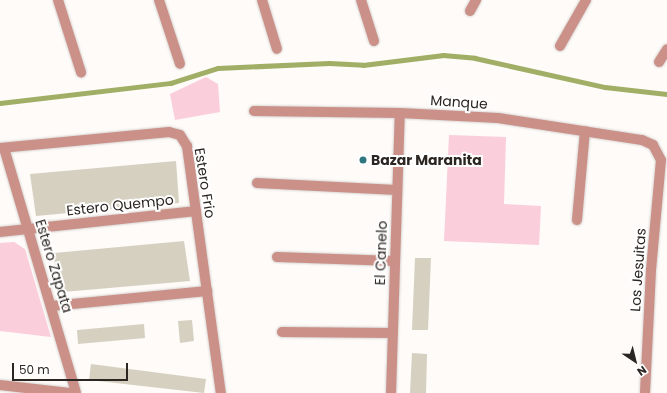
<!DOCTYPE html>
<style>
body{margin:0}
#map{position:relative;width:667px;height:393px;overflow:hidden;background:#fefbf9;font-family:Poppins,sans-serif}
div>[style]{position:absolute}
.green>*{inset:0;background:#fbcedb}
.stream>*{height:4.5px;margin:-2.25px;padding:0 2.25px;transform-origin:2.25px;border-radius:2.25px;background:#a0af65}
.building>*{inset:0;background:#d6d0c1}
.roads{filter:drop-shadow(0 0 1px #d8d5d2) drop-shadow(0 0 1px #d8d5d2)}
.minor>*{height:10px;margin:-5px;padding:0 5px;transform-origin:5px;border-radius:5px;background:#cb9189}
.dots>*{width:11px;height:11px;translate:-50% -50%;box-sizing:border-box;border:2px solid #fff;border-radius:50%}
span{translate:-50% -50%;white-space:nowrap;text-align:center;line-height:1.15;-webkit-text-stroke:4px #fff;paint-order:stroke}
.street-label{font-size:14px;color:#2c2622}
.poi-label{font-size:14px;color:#2c2622;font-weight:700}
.left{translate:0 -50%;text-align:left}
.north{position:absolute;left:615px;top:341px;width:40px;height:40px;-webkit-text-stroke:3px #fff;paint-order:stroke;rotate:145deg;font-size:11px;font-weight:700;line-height:16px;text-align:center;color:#2c2622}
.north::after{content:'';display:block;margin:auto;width:14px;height:18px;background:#2c2622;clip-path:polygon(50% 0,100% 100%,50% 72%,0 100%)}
.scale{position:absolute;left:12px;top:363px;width:116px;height:18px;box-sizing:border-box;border:2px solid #2c2622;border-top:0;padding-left:5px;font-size:12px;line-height:14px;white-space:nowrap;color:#2c2622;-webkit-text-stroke:3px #fff;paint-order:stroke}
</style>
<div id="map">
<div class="green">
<div style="clip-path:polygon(206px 77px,218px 84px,220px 112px,175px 120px,170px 94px)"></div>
<div style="clip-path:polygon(449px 135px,506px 137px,504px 204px,541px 206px,539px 245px,444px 241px)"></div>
<div style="clip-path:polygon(14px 242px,25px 249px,51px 337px,0 331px,0 243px)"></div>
</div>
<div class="stream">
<div style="left:0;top:103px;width:172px;rotate:-6.7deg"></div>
<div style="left:171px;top:83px;width:49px;rotate:-17.7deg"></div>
<div style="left:218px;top:68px;width:111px;rotate:-2.6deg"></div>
<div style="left:329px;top:63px;width:34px;rotate:3deg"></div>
<div style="left:363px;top:65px;width:81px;rotate:-7.1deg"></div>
<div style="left:443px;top:55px;width:32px;rotate:5deg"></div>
<div style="left:475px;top:58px;width:133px;rotate:12.6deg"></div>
<div style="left:605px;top:87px;width:62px;rotate:6.4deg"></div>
</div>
<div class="building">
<div style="clip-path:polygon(176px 161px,179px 203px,36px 216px,30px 174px)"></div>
<div style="clip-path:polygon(184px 241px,190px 281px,63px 292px,60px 267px,55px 267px,54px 253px)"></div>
<div style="clip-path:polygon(415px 258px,431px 258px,428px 330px,412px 330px)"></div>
<div style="clip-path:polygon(192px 320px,194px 341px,180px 343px,178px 321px)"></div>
<div style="clip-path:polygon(144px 324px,145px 338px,78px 344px,77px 330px)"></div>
<div style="clip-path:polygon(412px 353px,427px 354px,426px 393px,410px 393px)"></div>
<div style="clip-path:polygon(91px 364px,206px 379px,204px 393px,89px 380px)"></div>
</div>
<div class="roads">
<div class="minor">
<div style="left:58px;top:0;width:76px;rotate:72.3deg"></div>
<div style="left:159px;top:0;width:67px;rotate:71.8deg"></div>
<div style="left:262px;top:0;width:51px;rotate:73deg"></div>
<div style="left:361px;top:0;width:43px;rotate:72.4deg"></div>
<div style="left:470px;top:11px;width:13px;rotate:-61deg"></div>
<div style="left:560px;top:46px;width:53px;rotate:-60.5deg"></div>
<div style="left:659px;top:62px;width:15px;rotate:-58deg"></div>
<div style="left:254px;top:111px;width:146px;rotate:0.8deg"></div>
<div style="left:400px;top:113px;width:98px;rotate:2.9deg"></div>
<div style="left:498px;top:118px;width:146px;rotate:8.7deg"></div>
<div style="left:642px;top:140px;width:12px;rotate:24deg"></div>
<div style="left:653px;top:145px;width:17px;rotate:62deg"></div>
<div style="left:661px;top:160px;width:110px;rotate:95.2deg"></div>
<div style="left:651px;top:270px;width:123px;rotate:92.8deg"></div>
<div style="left:0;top:148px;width:170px;rotate:-5.4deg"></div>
<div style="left:169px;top:132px;width:11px;rotate:15deg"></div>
<div style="left:180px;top:135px;width:13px;rotate:58deg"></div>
<div style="left:187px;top:146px;width:249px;rotate:82.2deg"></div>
<div style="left:4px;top:148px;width:255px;rotate:73.6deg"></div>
<div style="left:257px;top:183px;width:140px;rotate:2.9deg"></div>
<div style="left:577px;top:220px;width:89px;rotate:-84.9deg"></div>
<div style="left:0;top:232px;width:197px;rotate:-6.1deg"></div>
<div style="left:277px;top:257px;width:118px;rotate:1.9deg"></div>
<div style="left:51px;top:306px;width:157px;rotate:-5.5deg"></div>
<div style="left:282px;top:332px;width:111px;rotate:0.5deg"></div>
<div style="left:0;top:385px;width:70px;rotate:6.5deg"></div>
<div style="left:391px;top:393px;width:280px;rotate:-88.2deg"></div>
</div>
</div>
<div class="dots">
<div style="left:363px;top:160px;background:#2e7680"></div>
</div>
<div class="street-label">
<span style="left:459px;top:102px;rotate:4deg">Manque</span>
<span style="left:205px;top:183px;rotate:81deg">Estero Frio</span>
<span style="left:120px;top:205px;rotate:-6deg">Estero Quempo</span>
<span style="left:381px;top:253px;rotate:-88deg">El Canelo</span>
<span style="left:54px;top:266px;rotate:73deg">Estero Zapata</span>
<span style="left:638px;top:270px;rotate:-86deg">Los Jesuitas</span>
</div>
<div class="poi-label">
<span class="left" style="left:371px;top:160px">Bazar Maranita</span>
</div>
<div class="north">N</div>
<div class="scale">50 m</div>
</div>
